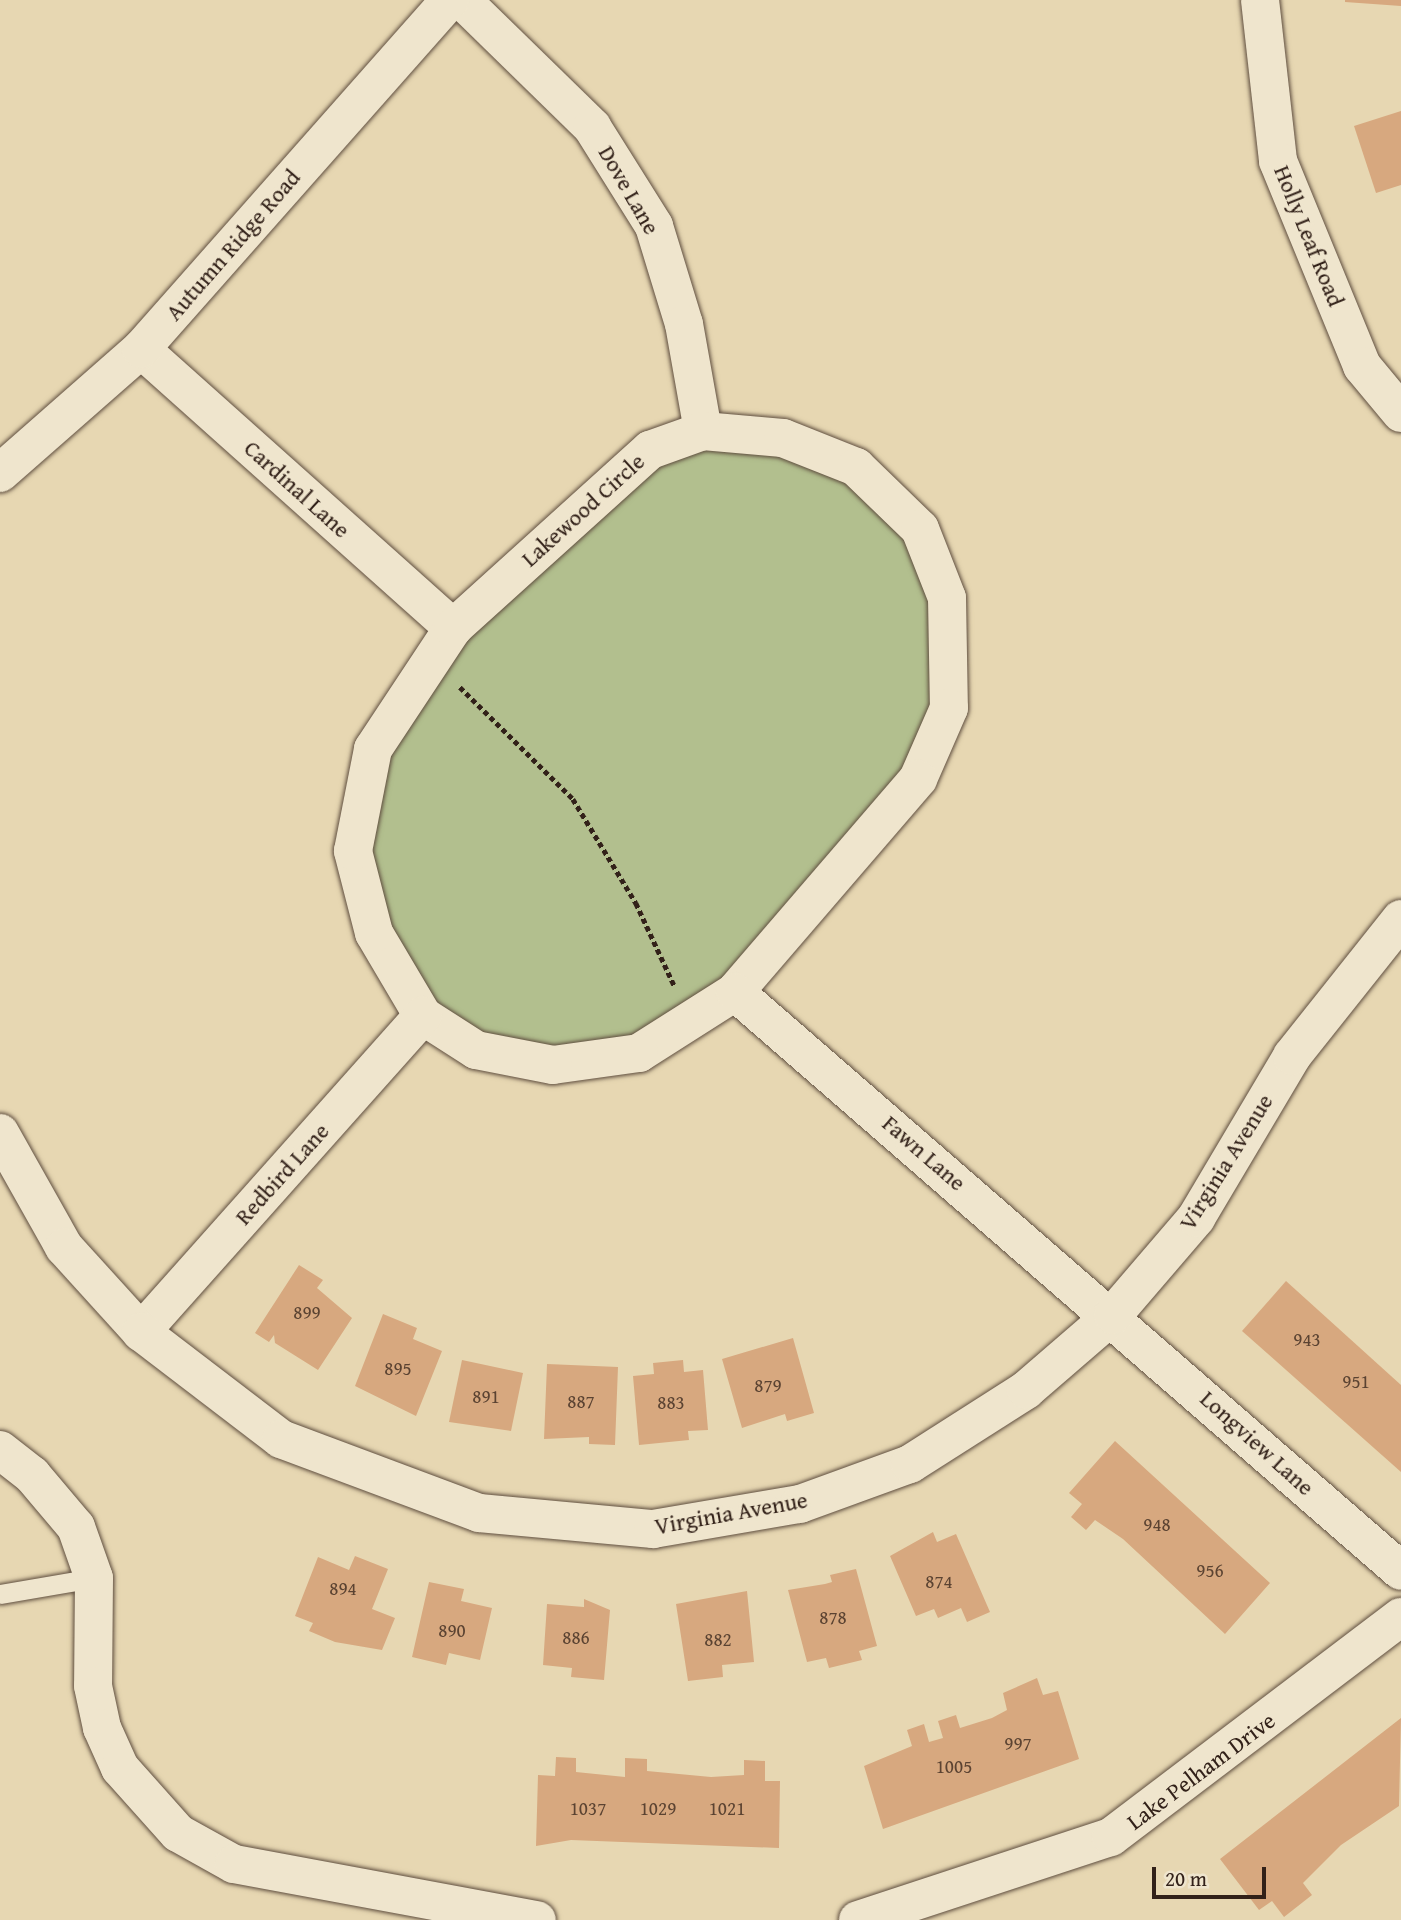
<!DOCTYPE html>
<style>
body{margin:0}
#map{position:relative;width:1401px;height:1920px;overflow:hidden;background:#e7d7b2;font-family:"Gentium Book Plus",serif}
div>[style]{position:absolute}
.green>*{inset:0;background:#b2bf8e}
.building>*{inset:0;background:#d7a87f}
.path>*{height:4.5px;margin-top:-2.25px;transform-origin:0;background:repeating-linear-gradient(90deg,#322119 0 5px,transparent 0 8.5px)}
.roads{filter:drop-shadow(0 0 2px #5f4e3f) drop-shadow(0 0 2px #5f4e3f)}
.lane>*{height:19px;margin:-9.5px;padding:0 9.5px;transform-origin:9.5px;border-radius:9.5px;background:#efe5cd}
.street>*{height:38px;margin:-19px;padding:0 19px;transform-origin:19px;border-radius:19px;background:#efe5cd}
.secondary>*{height:38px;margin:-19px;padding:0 19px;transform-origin:19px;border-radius:19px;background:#efe5cd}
span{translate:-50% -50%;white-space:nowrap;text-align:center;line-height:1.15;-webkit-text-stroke:6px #efe5cd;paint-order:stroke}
.number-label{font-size:19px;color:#5b4332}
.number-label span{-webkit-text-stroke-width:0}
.street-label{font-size:23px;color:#322119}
.scale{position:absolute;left:1152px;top:1867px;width:114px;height:32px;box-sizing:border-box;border:4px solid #322119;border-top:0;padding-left:9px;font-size:21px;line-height:24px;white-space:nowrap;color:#322119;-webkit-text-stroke:5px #efe5cd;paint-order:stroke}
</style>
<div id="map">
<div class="green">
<div style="clip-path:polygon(703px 431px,831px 457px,920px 529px,949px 708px,735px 992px,639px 1053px,553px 1065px,423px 1016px,367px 903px,373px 749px,453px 628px)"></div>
</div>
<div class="building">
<div style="clip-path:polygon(1401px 0,1401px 6px,1345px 2px,1345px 0)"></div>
<div style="clip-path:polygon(1401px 111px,1401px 185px,1376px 193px,1354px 126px)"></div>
<div style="clip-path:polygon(299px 1265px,323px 1280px,317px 1288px,352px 1318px,318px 1370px,275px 1343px,274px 1335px,269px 1342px,255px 1333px)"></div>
<div style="clip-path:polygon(1286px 1281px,1401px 1385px,1401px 1472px,1242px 1331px)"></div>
<div style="clip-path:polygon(383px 1314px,417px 1328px,413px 1339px,442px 1351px,416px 1416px,355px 1386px)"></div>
<div style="clip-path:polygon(793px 1338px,814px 1413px,787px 1421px,785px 1414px,742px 1428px,722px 1359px)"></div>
<div style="clip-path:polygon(462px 1360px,523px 1373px,511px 1431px,449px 1422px)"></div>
<div style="clip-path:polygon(683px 1360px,684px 1372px,703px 1370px,708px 1430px,688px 1431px,689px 1440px,639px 1445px,633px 1376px,654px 1374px,653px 1363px)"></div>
<div style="clip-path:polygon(547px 1364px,618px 1367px,615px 1445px,589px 1444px,589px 1437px,544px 1439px)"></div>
<div style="clip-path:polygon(1115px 1441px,1270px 1583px,1225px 1634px,1123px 1539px,1095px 1520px,1086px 1530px,1071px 1517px,1082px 1504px,1069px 1493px)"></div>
<div style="clip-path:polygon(933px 1532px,937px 1542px,956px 1534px,990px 1612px,967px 1622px,961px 1608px,938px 1618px,934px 1609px,916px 1616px,890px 1556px)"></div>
<div style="clip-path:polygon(355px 1556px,388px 1569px,372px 1609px,395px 1618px,382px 1650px,335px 1642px,309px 1631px,313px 1623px,295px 1616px,318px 1557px,349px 1570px)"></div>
<div style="clip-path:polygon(856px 1569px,877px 1646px,859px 1651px,862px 1660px,829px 1668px,826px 1658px,807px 1662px,788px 1590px,825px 1584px,832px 1582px,830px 1575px)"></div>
<div style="clip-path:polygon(429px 1582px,464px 1589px,461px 1601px,492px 1608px,480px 1660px,449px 1653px,446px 1665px,412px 1657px)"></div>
<div style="clip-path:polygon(747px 1591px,754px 1662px,722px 1665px,723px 1677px,688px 1681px,676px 1604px)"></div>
<div style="clip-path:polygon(584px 1599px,610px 1610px,604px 1680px,571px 1677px,572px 1668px,543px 1665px,547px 1604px,584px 1607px)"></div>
<div style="clip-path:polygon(1037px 1678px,1043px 1695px,1058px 1691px,1079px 1759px,883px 1829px,864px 1766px,912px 1746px,907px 1730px,924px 1724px,929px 1742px,943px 1738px,938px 1721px,956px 1715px,960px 1728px,992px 1718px,1007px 1710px,1003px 1693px)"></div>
<div style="clip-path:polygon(1401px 1718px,1399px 1806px,1341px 1845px,1303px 1883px,1312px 1895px,1284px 1917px,1272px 1901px,1259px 1910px,1220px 1859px)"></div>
<div style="clip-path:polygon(556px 1757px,576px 1758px,576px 1772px,625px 1777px,625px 1758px,647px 1759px,647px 1771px,711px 1777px,744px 1775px,744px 1760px,765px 1761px,765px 1781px,780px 1781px,779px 1848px,571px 1840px,536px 1846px,538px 1775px,555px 1776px)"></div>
</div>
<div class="path">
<div style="left:460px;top:687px;width:159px;rotate:44.7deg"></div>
<div style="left:573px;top:799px;width:122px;rotate:58.8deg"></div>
<div style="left:636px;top:903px;width:93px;rotate:65.1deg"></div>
</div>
<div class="roads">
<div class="lane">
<div style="left:0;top:1594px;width:95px;rotate:-9.7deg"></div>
</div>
<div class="street">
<div style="left:462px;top:0;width:182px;rotate:44.3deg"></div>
<div style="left:592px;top:127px;width:117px;rotate:57.9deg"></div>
<div style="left:654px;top:226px;width:102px;rotate:73deg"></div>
<div style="left:684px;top:324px;width:109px;rotate:79.9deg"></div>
<div style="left:1260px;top:0;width:162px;rotate:83.6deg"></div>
<div style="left:1278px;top:161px;width:222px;rotate:67.7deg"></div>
<div style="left:1362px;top:366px;width:61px;rotate:50.3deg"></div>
<div style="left:141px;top:349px;width:419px;rotate:41.8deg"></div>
<div style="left:703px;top:431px;width:80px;rotate:5deg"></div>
<div style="left:783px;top:438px;width:79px;rotate:21.7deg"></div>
<div style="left:856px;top:467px;width:89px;rotate:44.1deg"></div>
<div style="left:920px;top:529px;width:74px;rotate:68.6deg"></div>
<div style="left:947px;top:598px;width:110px;rotate:89deg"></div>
<div style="left:949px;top:708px;width:77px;rotate:113.6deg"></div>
<div style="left:918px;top:779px;width:281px;rotate:130.7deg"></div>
<div style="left:735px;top:992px;width:114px;rotate:147.6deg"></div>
<div style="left:639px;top:1053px;width:87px;rotate:172.1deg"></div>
<div style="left:553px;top:1065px;width:78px;rotate:-169deg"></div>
<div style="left:476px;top:1050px;width:63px;rotate:-147.3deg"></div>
<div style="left:423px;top:1016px;width:96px;rotate:-120.6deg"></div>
<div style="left:374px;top:933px;width:85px;rotate:-104.4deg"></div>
<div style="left:353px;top:851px;width:104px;rotate:-78.9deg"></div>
<div style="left:373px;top:749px;width:145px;rotate:-56.5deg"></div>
<div style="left:453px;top:628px;width:266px;rotate:-42.1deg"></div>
<div style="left:650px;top:450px;width:56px;rotate:-19.7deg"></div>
<div style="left:0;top:473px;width:188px;rotate:-41.3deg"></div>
<div style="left:141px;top:349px;width:466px;rotate:-48.5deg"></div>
<div style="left:735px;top:992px;width:882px;rotate:41deg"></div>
<div style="left:141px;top:1332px;width:424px;rotate:-48.3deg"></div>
<div style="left:0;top:1450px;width:41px;rotate:38deg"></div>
<div style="left:32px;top:1475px;width:68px;rotate:49.8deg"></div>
<div style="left:76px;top:1527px;width:54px;rotate:70.6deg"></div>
<div style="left:94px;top:1578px;width:108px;rotate:90.5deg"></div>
<div style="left:93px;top:1686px;width:43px;rotate:77.9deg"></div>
<div style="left:102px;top:1728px;width:44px;rotate:65.8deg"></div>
<div style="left:120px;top:1768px;width:87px;rotate:48.3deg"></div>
<div style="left:178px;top:1833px;width:64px;rotate:29deg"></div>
<div style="left:234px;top:1864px;width:308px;rotate:10.5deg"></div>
<div style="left:858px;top:1920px;width:266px;rotate:-18.2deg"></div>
<div style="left:1111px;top:1837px;width:364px;rotate:-37.2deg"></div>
</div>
<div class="secondary">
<div style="left:0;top:1133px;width:131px;rotate:60.7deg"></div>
<div style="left:64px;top:1247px;width:115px;rotate:47.8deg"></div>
<div style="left:141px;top:1332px;width:176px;rotate:37.4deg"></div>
<div style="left:281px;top:1439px;width:211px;rotate:20.5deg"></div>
<div style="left:479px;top:1513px;width:175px;rotate:5.3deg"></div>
<div style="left:653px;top:1529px;width:149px;rotate:-9.7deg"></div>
<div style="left:800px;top:1504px;width:117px;rotate:-20deg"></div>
<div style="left:910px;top:1464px;width:138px;rotate:-32.5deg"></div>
<div style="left:1026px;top:1390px;width:115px;rotate:-40.8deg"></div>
<div style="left:1113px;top:1315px;width:128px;rotate:-49.4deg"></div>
<div style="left:1196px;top:1218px;width:188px;rotate:-59.3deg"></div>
<div style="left:1292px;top:1056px;width:175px;rotate:-51.5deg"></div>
</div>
</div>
<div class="number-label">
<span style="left:307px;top:1313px">899</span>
<span style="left:1307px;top:1340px">943</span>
<span style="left:398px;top:1369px">895</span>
<span style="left:1356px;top:1382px">951</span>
<span style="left:768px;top:1386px">879</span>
<span style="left:486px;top:1397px">891</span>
<span style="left:581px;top:1402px">887</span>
<span style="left:671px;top:1403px">883</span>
<span style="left:1157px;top:1525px">948</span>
<span style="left:1210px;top:1571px">956</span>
<span style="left:939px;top:1582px">874</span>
<span style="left:343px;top:1589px">894</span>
<span style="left:833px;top:1618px">878</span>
<span style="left:452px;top:1631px">890</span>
<span style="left:576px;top:1638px">886</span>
<span style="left:718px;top:1640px">882</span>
<span style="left:1018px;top:1744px">997</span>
<span style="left:954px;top:1767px">1005</span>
<span style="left:588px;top:1809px">1037</span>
<span style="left:658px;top:1809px">1029</span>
<span style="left:727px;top:1809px">1021</span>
</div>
<div class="street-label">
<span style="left:629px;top:190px;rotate:60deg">Dove Lane</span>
<span style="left:1309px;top:236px;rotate:68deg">Holly Leaf Road</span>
<span style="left:233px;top:245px;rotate:-49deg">Autumn Ridge Road</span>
<span style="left:297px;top:489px;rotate:42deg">Cardinal Lane</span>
<span style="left:583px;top:510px;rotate:-42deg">Lakewood Circle</span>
<span style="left:924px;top:1153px;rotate:41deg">Fawn Lane</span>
<span style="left:1226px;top:1162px;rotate:-58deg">Virginia Avenue</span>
<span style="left:282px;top:1174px;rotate:-48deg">Redbird Lane</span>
<span style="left:1257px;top:1443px;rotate:42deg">Longview Lane</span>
<span style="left:731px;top:1513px;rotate:-10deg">Virginia Avenue</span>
<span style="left:1201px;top:1771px;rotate:-37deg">Lake Pelham Drive</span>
</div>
<div class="scale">20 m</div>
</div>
